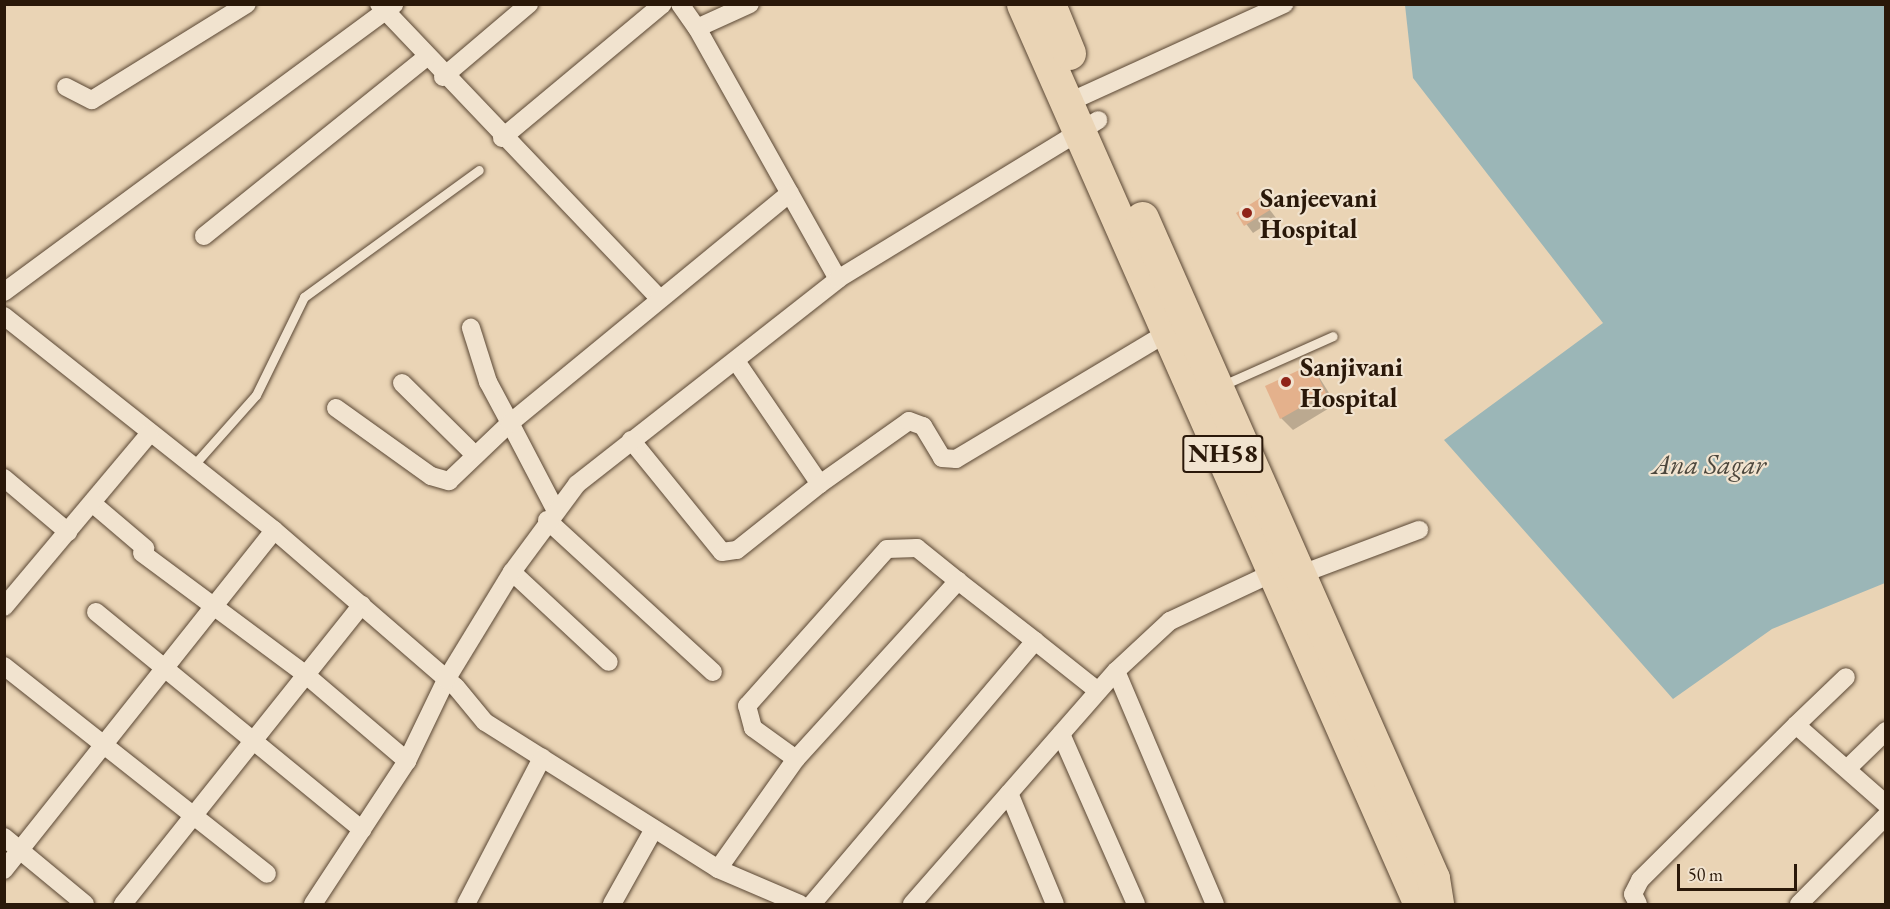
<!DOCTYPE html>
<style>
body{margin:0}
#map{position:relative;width:1890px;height:909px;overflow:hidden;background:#ead4b5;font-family:"EB Garamond",serif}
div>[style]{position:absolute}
.water>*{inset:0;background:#9bb6b7}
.shadow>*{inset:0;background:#0003}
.building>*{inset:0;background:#e4b18c}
.roads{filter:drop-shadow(0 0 2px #5a4734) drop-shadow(0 0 2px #5a4734)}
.lane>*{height:9px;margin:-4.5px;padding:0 4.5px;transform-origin:4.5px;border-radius:4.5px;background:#f1e3cf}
.street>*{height:18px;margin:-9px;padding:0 9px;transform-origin:9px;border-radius:9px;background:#f1e3cf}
.highway>*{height:33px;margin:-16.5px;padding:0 16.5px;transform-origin:16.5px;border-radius:16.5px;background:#ead4b5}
.dots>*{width:16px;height:16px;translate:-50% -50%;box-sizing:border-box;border:3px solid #f1e3cf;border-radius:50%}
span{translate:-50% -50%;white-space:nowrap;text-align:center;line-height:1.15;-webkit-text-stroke:4.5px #f1e3cf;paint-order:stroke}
.shield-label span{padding:2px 4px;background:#f1e3cf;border:2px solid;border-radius:4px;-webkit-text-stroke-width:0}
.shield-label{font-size:26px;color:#2a1809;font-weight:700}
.poi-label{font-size:27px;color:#2a1809;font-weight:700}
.left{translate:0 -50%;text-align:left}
.water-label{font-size:28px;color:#4c473d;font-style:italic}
.frame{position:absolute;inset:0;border:6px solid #2a1809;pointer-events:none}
.scale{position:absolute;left:1677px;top:864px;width:120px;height:27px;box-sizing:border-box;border:3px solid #2a1809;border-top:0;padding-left:8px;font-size:18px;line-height:21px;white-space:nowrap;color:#2a1809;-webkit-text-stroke:4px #f1e3cf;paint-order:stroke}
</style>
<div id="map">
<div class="water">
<div style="clip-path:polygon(1405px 5px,1885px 5px,1885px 583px,1772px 629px,1673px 699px,1444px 440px,1603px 323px,1413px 78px)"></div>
</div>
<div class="shadow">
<div style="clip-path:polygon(1261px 198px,1276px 218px,1253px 233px,1238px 213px)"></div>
<div style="clip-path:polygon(1312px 366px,1336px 404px,1293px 430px,1281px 418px)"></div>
</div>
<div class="building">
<div style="clip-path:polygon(1262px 197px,1270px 210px,1244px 226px,1236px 213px)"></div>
<div style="clip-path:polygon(1312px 364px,1326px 393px,1280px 419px,1265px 386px)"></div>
</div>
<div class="roads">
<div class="lane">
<div style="left:1223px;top:385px;width:120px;rotate:-24deg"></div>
<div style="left:192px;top:467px;width:96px;rotate:-48.4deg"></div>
<div style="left:256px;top:395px;width:109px;rotate:-63.9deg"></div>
<div style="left:304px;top:297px;width:216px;rotate:-36deg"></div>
</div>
<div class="street">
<div style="left:379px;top:4px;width:407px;rotate:46.4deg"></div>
<div style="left:680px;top:4px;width:29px;rotate:55deg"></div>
<div style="left:697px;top:28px;width:58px;rotate:-24.4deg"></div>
<div style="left:697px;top:28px;width:288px;rotate:60.7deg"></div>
<div style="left:443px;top:77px;width:113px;rotate:-40.3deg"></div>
<div style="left:66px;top:87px;width:29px;rotate:27deg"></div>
<div style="left:92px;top:100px;width:182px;rotate:-31.8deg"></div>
<div style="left:1067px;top:103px;width:239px;rotate:-24.5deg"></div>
<div style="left:502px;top:138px;width:209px;rotate:-39.8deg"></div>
<div style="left:204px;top:236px;width:284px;rotate:-38.8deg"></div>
<div style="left:4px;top:292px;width:485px;rotate:-36.4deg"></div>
<div style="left:4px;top:316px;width:345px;rotate:38.4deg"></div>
<div style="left:274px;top:530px;width:240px;rotate:40.8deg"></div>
<div style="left:456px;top:687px;width:45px;rotate:50.4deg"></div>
<div style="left:485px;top:722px;width:275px;rotate:32.2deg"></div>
<div style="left:718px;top:869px;width:89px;rotate:23.1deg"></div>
<div style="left:736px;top:361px;width:149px;rotate:55.7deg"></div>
<div style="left:820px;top:484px;width:109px;rotate:-35.3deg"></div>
<div style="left:909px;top:421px;width:15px;rotate:20deg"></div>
<div style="left:923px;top:426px;width:37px;rotate:59deg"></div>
<div style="left:942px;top:458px;width:14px;rotate:4deg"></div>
<div style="left:956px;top:459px;width:247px;rotate:-30.9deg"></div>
<div style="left:402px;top:383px;width:103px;rotate:44.6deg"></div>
<div style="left:336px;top:408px;width:117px;rotate:35.6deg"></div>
<div style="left:431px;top:476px;width:19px;rotate:16deg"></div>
<div style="left:449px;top:481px;width:84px;rotate:-43.6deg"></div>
<div style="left:510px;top:423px;width:47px;rotate:-118.2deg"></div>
<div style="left:488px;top:382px;width:57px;rotate:-107.5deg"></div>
<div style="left:631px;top:440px;width:144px;rotate:50.9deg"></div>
<div style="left:722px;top:552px;width:15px;rotate:-8deg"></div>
<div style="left:737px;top:550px;width:106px;rotate:-38.5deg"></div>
<div style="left:4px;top:478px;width:84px;rotate:40.2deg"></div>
<div style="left:92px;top:503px;width:70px;rotate:40.3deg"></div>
<div style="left:555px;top:509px;width:97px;rotate:-117.6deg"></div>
<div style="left:510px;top:423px;width:362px;rotate:-39.4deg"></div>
<div style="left:547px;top:520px;width:225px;rotate:42.5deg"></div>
<div style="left:142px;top:553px;width:204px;rotate:36.6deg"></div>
<div style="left:306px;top:675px;width:133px;rotate:40.4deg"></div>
<div style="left:512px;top:572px;width:132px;rotate:42.9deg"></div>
<div style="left:1291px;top:578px;width:137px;rotate:-20.6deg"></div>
<div style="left:4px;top:607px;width:226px;rotate:-50deg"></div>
<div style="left:96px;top:612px;width:344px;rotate:39.3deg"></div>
<div style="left:4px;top:666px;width:335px;rotate:38.3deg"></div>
<div style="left:1116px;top:671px;width:74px;rotate:-42.8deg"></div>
<div style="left:1170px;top:621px;width:123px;rotate:-25.1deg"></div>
<div style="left:1796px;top:725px;width:69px;rotate:-43.8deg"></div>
<div style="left:1061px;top:734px;width:186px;rotate:66.2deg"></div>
<div style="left:796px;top:759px;width:53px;rotate:-144.2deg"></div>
<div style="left:753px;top:728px;width:23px;rotate:-105deg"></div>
<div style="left:747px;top:706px;width:210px;rotate:-48.3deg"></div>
<div style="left:887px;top:549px;width:30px;rotate:-2deg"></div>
<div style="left:917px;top:548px;width:53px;rotate:38.8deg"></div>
<div style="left:1849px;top:767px;width:52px;rotate:-44.2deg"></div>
<div style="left:1009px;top:793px;width:120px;rotate:67.5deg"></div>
<div style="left:4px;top:837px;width:105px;rotate:39.6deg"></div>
<div style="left:718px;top:869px;width:135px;rotate:-54.7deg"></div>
<div style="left:796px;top:759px;width:241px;rotate:-47.7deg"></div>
<div style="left:958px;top:581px;width:98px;rotate:37.9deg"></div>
<div style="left:4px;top:870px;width:434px;rotate:-51.5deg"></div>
<div style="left:123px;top:904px;width:383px;rotate:-51.4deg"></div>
<div style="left:313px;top:904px;width:171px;rotate:-56.7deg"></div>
<div style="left:407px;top:761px;width:90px;rotate:-64.3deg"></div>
<div style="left:446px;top:680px;width:127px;rotate:-58.6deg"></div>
<div style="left:512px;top:572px;width:109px;rotate:-53.5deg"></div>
<div style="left:577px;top:484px;width:332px;rotate:-38.1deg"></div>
<div style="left:838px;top:279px;width:305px;rotate:-31.4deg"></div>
<div style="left:466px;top:904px;width:165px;rotate:-62.5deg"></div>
<div style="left:612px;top:904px;width:86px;rotate:-60.8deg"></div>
<div style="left:812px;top:904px;width:345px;rotate:-49.7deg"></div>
<div style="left:1035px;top:641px;width:80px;rotate:38.4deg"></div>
<div style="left:912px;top:904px;width:310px;rotate:-48.8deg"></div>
<div style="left:1116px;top:671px;width:253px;rotate:67deg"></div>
<div style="left:1638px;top:904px;width:11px;rotate:-117deg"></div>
<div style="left:1633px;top:894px;width:16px;rotate:-63deg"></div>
<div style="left:1640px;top:880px;width:220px;rotate:-44.8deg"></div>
<div style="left:1796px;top:725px;width:120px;rotate:41.3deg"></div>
<div style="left:1799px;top:904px;width:124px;rotate:-45.3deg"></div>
</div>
<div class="highway">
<div style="left:1023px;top:4px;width:984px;rotate:66.2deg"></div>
<div style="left:1049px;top:4px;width:53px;rotate:67.8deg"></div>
<div style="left:1142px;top:218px;width:721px;rotate:66.21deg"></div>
<div style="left:1433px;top:878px;width:26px;rotate:81deg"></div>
</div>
</div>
<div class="dots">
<div style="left:1247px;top:213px;background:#8f2418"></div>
<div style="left:1286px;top:382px;background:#8f2418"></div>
</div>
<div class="shield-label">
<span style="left:1223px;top:454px">NH58</span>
</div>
<div class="poi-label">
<span class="left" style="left:1260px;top:213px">Sanjeevani<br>Hospital</span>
<span class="left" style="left:1300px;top:382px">Sanjivani<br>Hospital</span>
</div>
<div class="water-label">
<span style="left:1709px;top:464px">Ana Sagar</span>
</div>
<div class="frame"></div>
<div class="scale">50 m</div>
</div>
